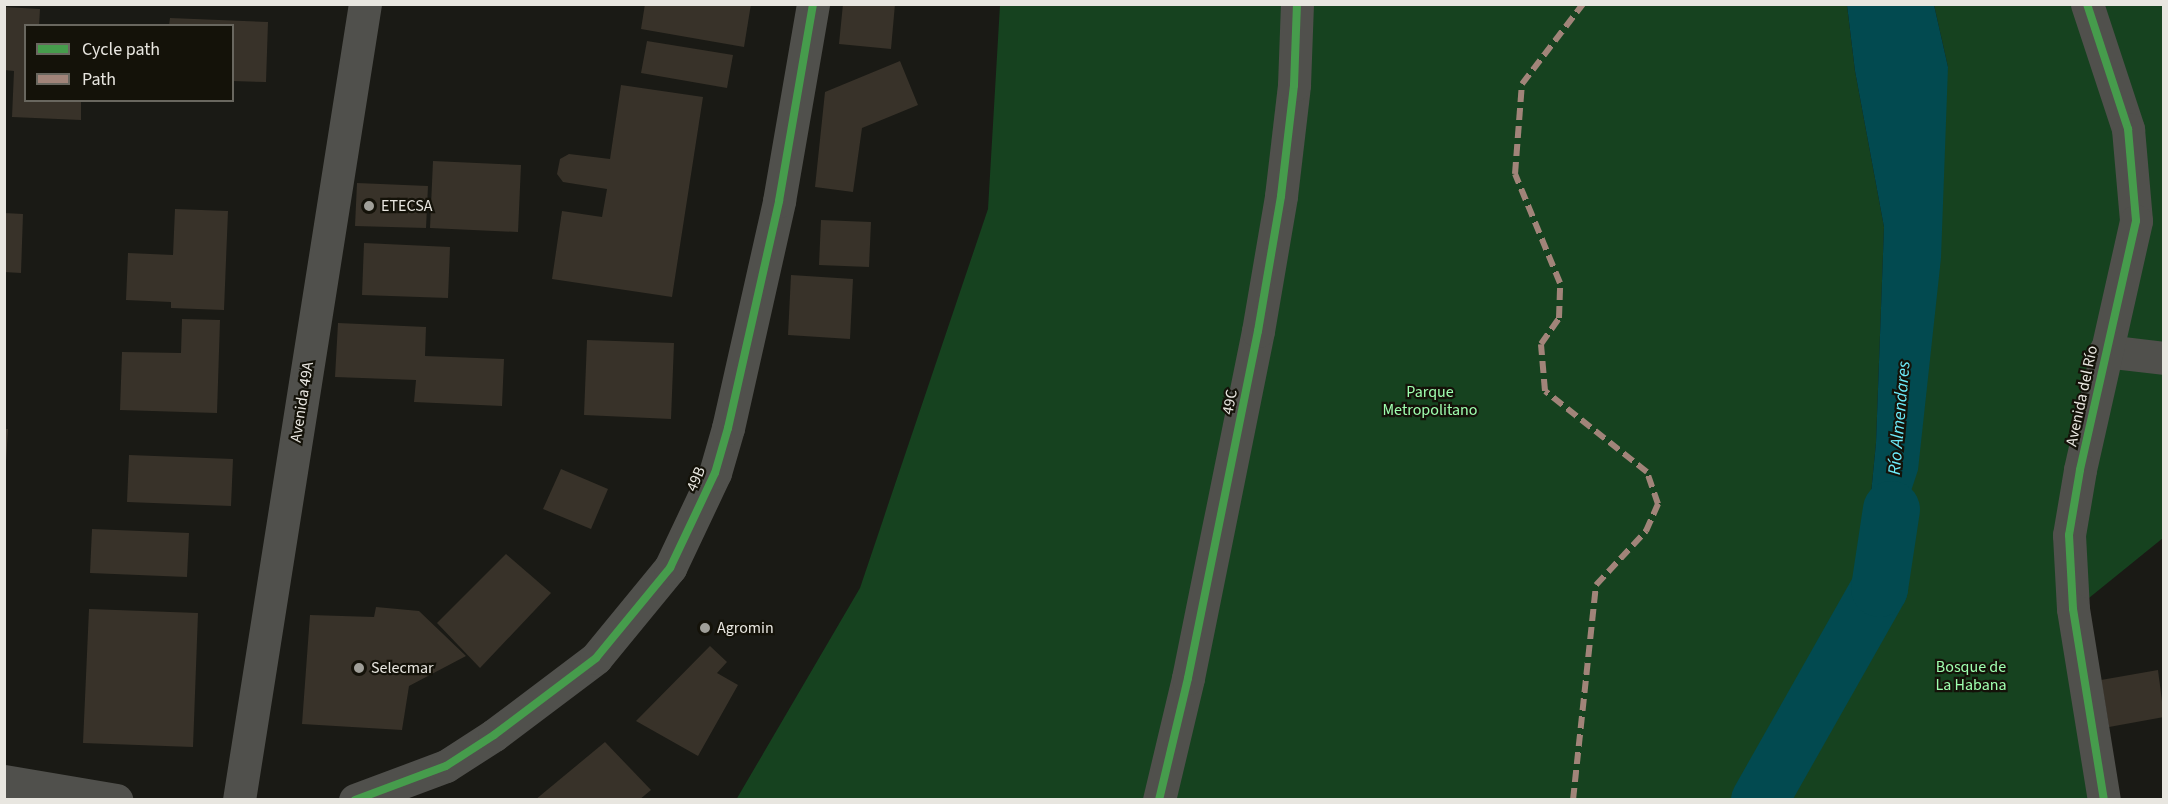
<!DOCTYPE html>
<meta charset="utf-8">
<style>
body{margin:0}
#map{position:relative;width:2168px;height:804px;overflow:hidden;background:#1a1a15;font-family:"Source Sans 3",sans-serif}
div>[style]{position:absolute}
.green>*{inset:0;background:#16421f}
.water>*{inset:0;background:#024a50}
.river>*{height:57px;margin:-28.5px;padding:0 28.5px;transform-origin:28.5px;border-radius:28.5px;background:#024a50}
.building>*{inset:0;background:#383229}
.minor>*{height:33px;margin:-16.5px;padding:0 16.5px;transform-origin:16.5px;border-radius:16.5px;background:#50504c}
.tertiary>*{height:33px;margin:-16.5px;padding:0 16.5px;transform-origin:16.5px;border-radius:16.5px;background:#50504c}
.quiet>*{height:6px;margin-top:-3px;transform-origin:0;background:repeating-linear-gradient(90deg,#a18479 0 12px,transparent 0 18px)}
.cycleway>*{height:8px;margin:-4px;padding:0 4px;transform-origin:4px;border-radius:4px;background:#469c4c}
.dots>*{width:16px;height:16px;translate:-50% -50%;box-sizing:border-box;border:3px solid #141209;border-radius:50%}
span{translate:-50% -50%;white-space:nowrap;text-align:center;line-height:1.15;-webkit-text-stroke:4.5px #141209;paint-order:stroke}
.poi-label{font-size:16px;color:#e8e6e0}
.left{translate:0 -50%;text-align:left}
.park-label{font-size:16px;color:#9fffaf}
.street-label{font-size:16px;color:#e8e6e0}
.water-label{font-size:18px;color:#6debfa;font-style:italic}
.frame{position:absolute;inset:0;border:6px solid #e8e6e0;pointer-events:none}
.legend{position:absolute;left:24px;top:24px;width:210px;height:78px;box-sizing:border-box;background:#141209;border:2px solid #69675f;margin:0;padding:8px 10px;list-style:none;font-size:18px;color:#e8e6e0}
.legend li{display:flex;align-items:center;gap:12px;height:30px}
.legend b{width:30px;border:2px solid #69675f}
</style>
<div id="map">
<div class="green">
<div style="clip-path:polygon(1000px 5px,1847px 5px,1855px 71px,1884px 227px,1876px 443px,1870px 504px,1948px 67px,1934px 5px,2163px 5px,2163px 538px,2084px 602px,2116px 799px,736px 800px,860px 588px,988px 209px)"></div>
</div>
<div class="water">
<div style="clip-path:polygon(1847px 5px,1934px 5px,1948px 67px,1941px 258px,1918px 470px,1879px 588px,1870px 504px,1876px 443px,1884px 227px,1855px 71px)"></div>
</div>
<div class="river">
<div style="left:1759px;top:800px;width:244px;rotate:-60.5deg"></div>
<div style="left:1879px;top:588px;width:80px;rotate:-81.4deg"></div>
</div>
<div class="building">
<div style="clip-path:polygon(645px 4px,751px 4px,744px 47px,641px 29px)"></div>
<div style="clip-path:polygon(843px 4px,895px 4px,891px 49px,839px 44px)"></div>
<div style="clip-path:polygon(4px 7px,40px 9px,39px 26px,26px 26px,26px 100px,81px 100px,81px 120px,12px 117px,14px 71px,4px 70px)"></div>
<div style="clip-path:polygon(170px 18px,268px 22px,266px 82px,232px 81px,232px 26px,169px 26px)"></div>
<div style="clip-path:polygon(647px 41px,733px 55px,727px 88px,641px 73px)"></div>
<div style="clip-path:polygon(900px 61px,918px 105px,862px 128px,853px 192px,815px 187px,825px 92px)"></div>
<div style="clip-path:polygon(621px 85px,703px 97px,672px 297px,552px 279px,562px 211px,602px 217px,607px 189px,563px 182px,557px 174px,560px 159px,569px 154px,610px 159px)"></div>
<div style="clip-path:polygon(433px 161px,521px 165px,518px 232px,430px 228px)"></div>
<div style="clip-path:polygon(357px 183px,428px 186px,426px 228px,355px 226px)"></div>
<div style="clip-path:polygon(175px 209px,228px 211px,224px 310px,171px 308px,171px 302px,126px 300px,128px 253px,173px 255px)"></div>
<div style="clip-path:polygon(4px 213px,23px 214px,21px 273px,4px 272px)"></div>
<div style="clip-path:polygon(821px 220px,871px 222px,869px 267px,819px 265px)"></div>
<div style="clip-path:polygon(364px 243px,450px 247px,448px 298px,362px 295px)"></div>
<div style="clip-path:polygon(791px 275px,853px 279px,850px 339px,788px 335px)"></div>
<div style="clip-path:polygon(182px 319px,220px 320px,217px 413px,120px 410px,122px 352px,181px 353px)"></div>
<div style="clip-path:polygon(338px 323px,426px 327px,425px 356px,504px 359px,502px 406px,414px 402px,416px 380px,335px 377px)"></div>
<div style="clip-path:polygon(587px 340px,674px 343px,671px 419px,584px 415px)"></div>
<div style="clip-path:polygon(4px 429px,8px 429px,6px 462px,4px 462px)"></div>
<div style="clip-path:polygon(129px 455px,233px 459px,231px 506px,127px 502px)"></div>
<div style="clip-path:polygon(561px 469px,608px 489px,591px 529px,543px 509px)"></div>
<div style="clip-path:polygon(92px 529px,189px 533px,187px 577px,90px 573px)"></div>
<div style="clip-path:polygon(506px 554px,551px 593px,480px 668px,437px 623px)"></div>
<div style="clip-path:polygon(376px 607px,419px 611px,466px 656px,409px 686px,402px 730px,302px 724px,310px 615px,374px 617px)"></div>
<div style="clip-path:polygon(89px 609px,198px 613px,193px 747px,83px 743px)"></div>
<div style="clip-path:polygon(710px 646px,727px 662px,717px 673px,738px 685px,698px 756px,636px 721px)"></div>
<div style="clip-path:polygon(2158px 670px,2164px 717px,2109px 727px,2101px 680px)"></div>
<div style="clip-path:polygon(605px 742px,651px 790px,639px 800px,535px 800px)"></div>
</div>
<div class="minor">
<div style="left:2105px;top:351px;width:59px;rotate:6.8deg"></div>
<div style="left:4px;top:781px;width:114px;rotate:9.6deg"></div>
<div style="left:239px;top:800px;width:806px;rotate:-81.01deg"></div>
<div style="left:355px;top:800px;width:97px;rotate:-20.5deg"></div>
<div style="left:446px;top:766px;width:57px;rotate:-32.9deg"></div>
<div style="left:494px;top:735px;width:128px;rotate:-37deg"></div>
<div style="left:596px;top:658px;width:117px;rotate:-50.6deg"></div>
<div style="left:670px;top:568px;width:105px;rotate:-64.7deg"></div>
<div style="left:715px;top:473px;width:47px;rotate:-73.9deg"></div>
<div style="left:728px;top:428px;width:233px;rotate:-77.3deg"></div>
<div style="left:779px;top:201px;width:200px;rotate:-80.2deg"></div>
</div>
<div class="tertiary">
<div style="left:2087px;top:4px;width:132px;rotate:71.8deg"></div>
<div style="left:2128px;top:129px;width:92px;rotate:85deg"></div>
<div style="left:2136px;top:221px;width:255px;rotate:102.7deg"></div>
<div style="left:2080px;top:470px;width:66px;rotate:99.6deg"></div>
<div style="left:2069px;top:535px;width:74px;rotate:86.9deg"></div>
<div style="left:2073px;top:609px;width:193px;rotate:80.8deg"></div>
<div style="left:1159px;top:800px;width:125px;rotate:-76.6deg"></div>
<div style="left:1188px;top:678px;width:354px;rotate:-78.6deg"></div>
<div style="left:1258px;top:331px;width:137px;rotate:-80.3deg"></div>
<div style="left:1281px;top:196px;width:112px;rotate:-83.3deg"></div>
<div style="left:1294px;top:85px;width:81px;rotate:-87.9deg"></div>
</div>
<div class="quiet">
<div style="left:1573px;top:800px;width:216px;rotate:-83.9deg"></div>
<div style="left:1596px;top:585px;width:74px;rotate:-47.2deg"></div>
<div style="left:1646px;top:531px;width:30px;rotate:-66deg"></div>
<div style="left:1658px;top:504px;width:34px;rotate:-109deg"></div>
<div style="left:1647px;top:472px;width:130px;rotate:-141.5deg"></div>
<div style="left:1545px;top:391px;width:47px;rotate:-94.9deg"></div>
<div style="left:1541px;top:344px;width:32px;rotate:-55deg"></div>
<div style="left:1559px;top:318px;width:35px;rotate:-88deg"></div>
<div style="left:1560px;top:283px;width:118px;rotate:-112.4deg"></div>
<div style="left:1515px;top:174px;width:90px;rotate:-85.6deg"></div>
<div style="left:1522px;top:84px;width:101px;rotate:-52.7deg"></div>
</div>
<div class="cycleway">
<div style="left:2087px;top:4px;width:132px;rotate:71.8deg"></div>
<div style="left:2128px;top:129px;width:92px;rotate:85deg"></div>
<div style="left:2136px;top:221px;width:255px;rotate:102.7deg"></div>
<div style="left:2080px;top:470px;width:66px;rotate:99.6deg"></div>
<div style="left:2069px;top:535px;width:74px;rotate:86.9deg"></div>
<div style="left:2073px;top:609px;width:193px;rotate:80.8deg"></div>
<div style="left:355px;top:800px;width:97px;rotate:-20.5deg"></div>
<div style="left:446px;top:766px;width:57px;rotate:-32.9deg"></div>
<div style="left:494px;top:735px;width:128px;rotate:-37deg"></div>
<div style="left:596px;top:658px;width:117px;rotate:-50.6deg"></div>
<div style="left:670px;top:568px;width:105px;rotate:-64.7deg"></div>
<div style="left:715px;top:473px;width:47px;rotate:-73.9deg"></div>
<div style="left:728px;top:428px;width:233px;rotate:-77.3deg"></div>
<div style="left:779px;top:201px;width:200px;rotate:-80.2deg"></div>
<div style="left:1159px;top:800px;width:125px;rotate:-76.6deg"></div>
<div style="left:1188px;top:678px;width:354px;rotate:-78.6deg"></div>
<div style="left:1258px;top:331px;width:137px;rotate:-80.3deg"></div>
<div style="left:1281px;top:196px;width:112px;rotate:-83.3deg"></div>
<div style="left:1294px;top:85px;width:81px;rotate:-87.9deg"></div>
</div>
<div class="dots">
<div style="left:369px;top:206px;background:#a09f99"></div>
<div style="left:705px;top:628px;background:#a09f99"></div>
<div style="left:359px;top:668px;background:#a09f99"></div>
</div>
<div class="poi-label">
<span class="left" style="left:381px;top:206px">ETECSA</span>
<span class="left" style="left:717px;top:628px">Agromin</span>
<span class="left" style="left:371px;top:668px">Selecmar</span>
</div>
<div class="park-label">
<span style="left:1430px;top:401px">Parque<br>Metropolitano</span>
<span style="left:1971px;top:676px">Bosque de<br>La Habana</span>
</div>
<div class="street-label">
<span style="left:2082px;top:396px;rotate:-78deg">Avenida del Río</span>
<span style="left:302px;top:402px;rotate:-81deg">Avenida 49A</span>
<span style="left:1230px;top:402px;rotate:-79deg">49C</span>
<span style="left:696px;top:479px;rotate:-67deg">49B</span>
</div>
<div class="water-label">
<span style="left:1900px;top:418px;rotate:-85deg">Río Almendares</span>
</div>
<div class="frame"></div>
<ul class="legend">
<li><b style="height:8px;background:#469c4c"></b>Cycle path</li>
<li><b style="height:8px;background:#a18479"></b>Path</li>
</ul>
</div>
